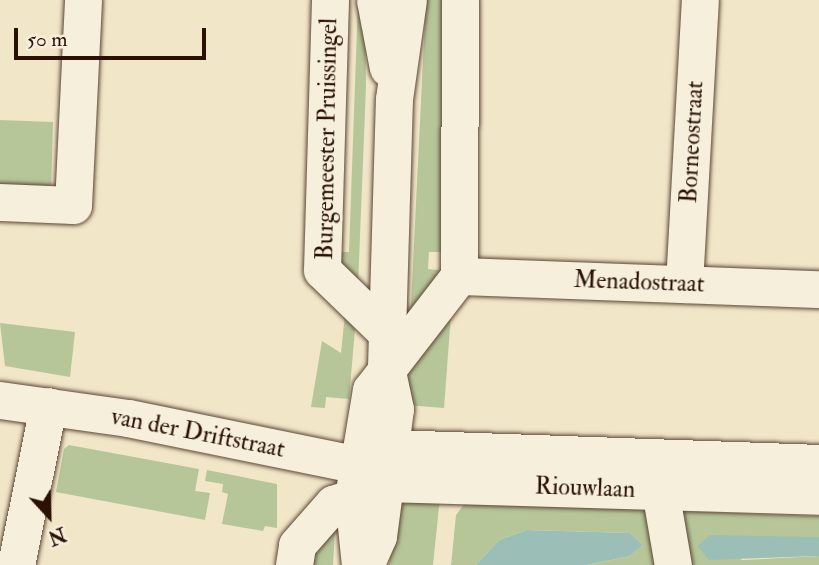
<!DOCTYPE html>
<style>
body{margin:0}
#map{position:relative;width:819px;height:565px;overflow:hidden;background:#f1e6c7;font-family:"IM FELL Double Pica",serif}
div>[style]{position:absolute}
.green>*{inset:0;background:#b7c698}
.water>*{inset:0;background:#9bbfb7}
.roads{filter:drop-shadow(0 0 2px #5c4635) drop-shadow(0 0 2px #5c4635)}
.minor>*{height:37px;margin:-18.5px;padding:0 18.5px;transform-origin:18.5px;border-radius:18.5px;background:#f6efdb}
span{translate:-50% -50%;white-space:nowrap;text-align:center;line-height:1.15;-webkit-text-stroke:5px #f6efdb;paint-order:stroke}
.street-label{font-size:24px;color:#2b1104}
.north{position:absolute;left:14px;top:481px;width:70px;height:70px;-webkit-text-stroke:5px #f6efdb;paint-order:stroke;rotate:158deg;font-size:19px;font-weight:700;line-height:28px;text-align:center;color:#2b1104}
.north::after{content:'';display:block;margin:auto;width:24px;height:32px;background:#2b1104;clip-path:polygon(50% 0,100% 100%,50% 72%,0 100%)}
.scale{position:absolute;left:14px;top:28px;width:192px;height:32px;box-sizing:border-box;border:4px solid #2b1104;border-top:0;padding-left:9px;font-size:21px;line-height:24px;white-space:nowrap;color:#2b1104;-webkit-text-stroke:5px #f6efdb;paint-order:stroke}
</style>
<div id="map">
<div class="green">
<div style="clip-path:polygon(358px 0,365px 7px,366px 87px,358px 286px,332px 252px,349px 252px)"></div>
<div style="clip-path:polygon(426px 0,455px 0,446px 252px,429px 252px,428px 269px,445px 271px,410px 325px)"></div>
<div style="clip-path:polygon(0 120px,53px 122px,51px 190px,0 188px)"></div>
<div style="clip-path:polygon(452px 301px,444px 408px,406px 405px,409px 367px)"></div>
<div style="clip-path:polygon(345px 314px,355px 329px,349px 399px,326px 397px,325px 408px,311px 407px,322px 341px,341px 353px)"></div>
<div style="clip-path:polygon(0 323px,75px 332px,70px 377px,5px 366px)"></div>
<div style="clip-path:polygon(69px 445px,199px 469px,195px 491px,210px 493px,205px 520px,56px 492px,64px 449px)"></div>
<div style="clip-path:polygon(207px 470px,277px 484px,277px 528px,265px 526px,263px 531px,222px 524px,228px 494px,222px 492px,223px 484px,205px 481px)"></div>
<div style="clip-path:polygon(440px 497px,433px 565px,389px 565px,394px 518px,402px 504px)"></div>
<div style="clip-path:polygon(465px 503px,646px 510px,656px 565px,587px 565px,630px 556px,643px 545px,630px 533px,527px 530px,499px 540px,476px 565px,451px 565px,456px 515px)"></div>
<div style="clip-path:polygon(336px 511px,333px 565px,312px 565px,304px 550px)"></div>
<div style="clip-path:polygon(678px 511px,819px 516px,819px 537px,697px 546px,743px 560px,819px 556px,819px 565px,691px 565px)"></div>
</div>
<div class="water">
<div style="clip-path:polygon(527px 530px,630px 533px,643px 545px,630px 556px,587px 565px,476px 565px,499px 540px)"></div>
<div style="clip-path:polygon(710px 535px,819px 537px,819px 556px,709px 560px,697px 546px)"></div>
</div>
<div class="roads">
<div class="minor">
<div style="left:330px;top:0;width:270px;rotate:91.7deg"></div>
<div style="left:322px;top:270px;width:92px;rotate:44.1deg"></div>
<div style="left:375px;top:0;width:69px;rotate:79.2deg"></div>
<div style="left:0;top:202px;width:73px;rotate:2.4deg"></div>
<div style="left:73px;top:205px;width:205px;rotate:-87.2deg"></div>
<div style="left:459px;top:276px;width:360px;rotate:2.1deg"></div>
<div style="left:684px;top:284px;width:284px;rotate:-86.8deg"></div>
<div style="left:0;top:400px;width:129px;rotate:8deg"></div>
<div style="left:128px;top:418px;width:235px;rotate:11.5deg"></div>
<div style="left:358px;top:465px;width:37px;rotate:-27deg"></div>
<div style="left:391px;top:448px;width:428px;rotate:2deg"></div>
<div style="left:656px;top:467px;width:99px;rotate:80.2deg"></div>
<div style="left:366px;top:470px;width:23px;rotate:34deg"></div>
<div style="left:385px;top:483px;width:434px;rotate:1.7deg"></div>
<div style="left:367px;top:561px;width:27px;rotate:-66deg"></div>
<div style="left:378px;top:536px;width:128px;rotate:-82.4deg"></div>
<div style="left:395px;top:409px;width:43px;rotate:-102.1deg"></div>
<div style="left:386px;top:367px;width:268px;rotate:-88.3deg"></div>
<div style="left:394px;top:99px;width:100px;rotate:-82deg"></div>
<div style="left:16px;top:565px;width:162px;rotate:-78.6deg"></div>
<div style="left:294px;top:565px;width:20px;rotate:-81deg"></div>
<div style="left:297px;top:545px;width:55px;rotate:-48.7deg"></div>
<div style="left:333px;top:504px;width:21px;rotate:-19deg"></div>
<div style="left:360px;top:565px;width:68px;rotate:-95.9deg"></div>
<div style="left:353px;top:497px;width:109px;rotate:-80.5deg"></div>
<div style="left:371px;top:390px;width:144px;rotate:-52.3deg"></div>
<div style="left:459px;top:276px;width:276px;rotate:-89.8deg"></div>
</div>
</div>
<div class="street-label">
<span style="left:327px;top:139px;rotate:-89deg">Burgemeester Pruissingel</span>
<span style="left:692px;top:142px;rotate:-87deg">Borneostraat</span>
<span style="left:639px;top:282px;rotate:2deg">Menadostraat</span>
<span style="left:198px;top:433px;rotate:11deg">van der Driftstraat</span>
<span style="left:585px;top:488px;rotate:2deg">Riouwlaan</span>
</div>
<div class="north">N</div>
<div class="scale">50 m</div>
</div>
